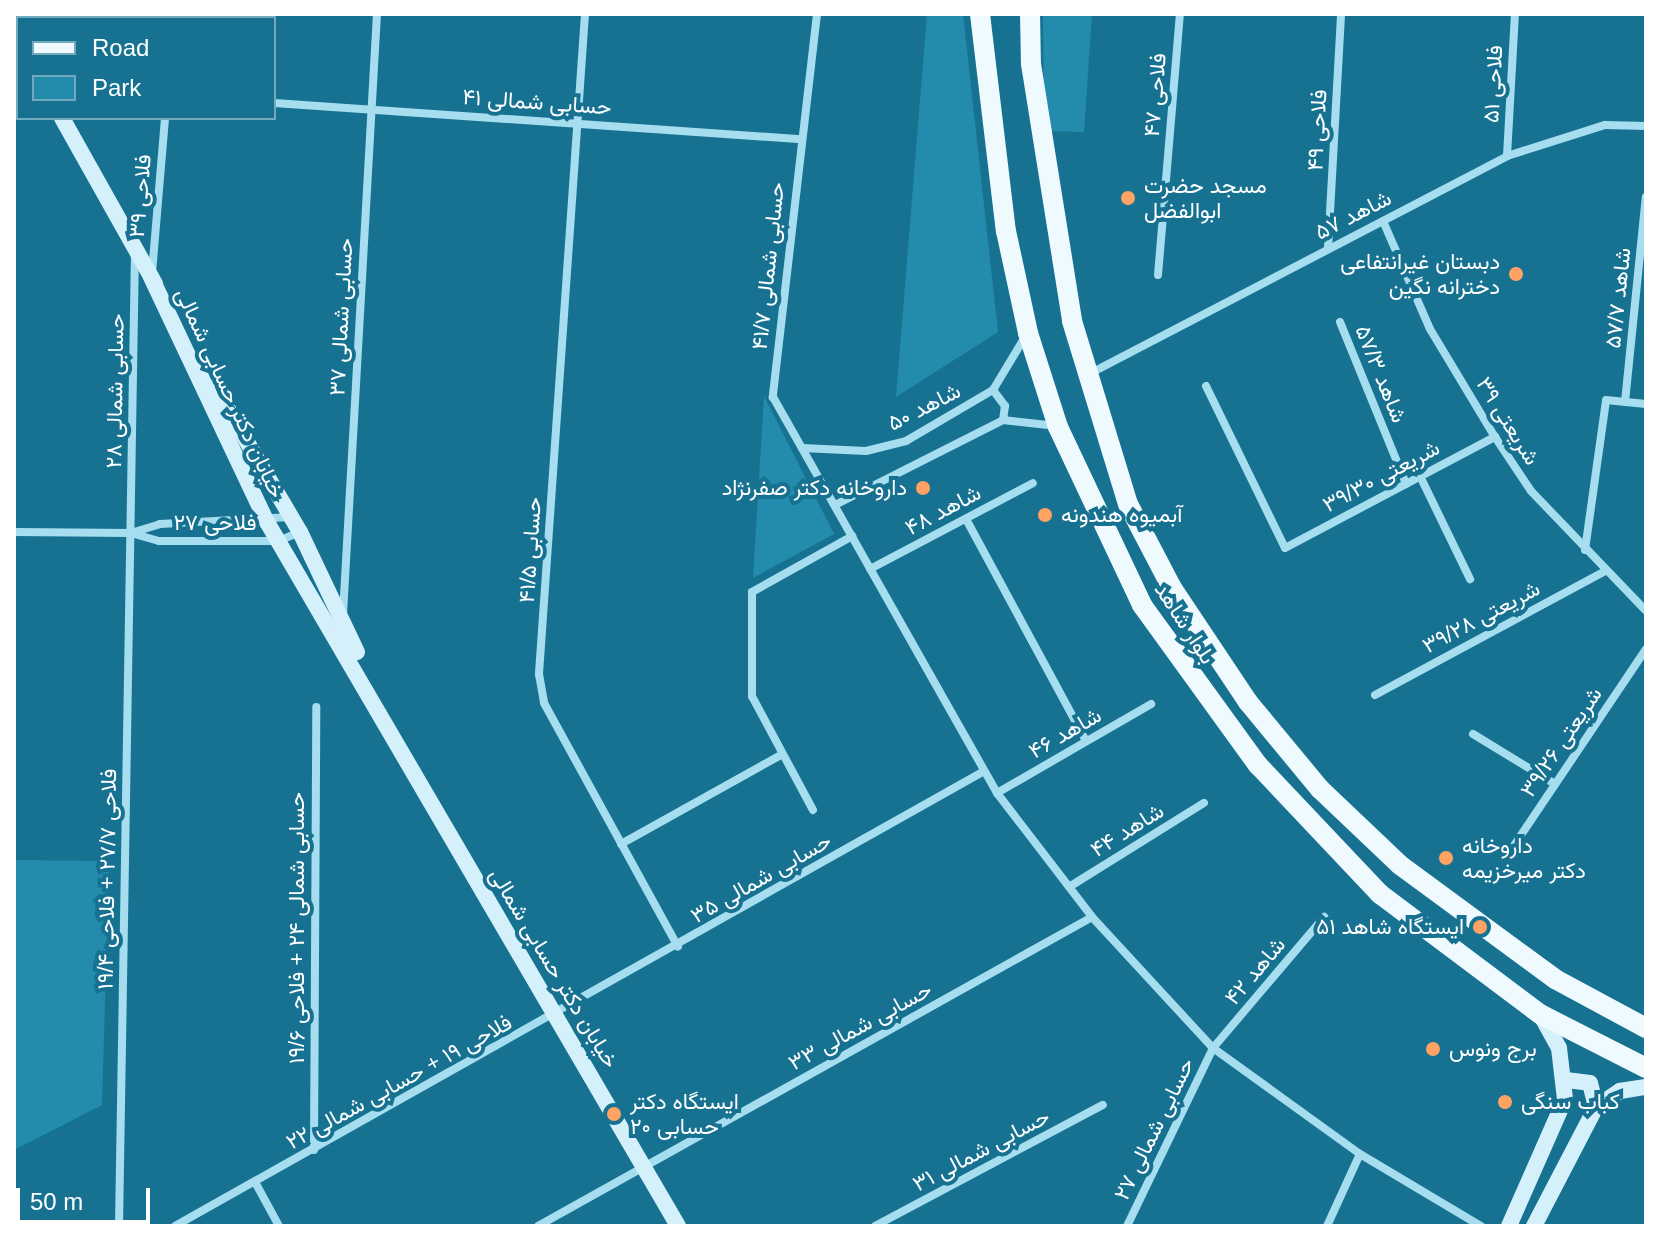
<!DOCTYPE html>
<meta charset="utf-8">
<style>
body{margin:0}
#map{position:relative;width:1660px;height:1240px;overflow:hidden;background:#177292;font-family:Arial,Vazirmatn,sans-serif}
div>[style]{position:absolute}
.green>*{inset:0;background:#238cad}
.street>*{height:8px;margin:-4px;padding:0 4px;transform-origin:4px;border-radius:4px;background:#a6def0}
.secondary>*{height:16px;margin:-8px;padding:0 8px;transform-origin:8px;border-radius:8px;background:#d4f1fb}
.primary>*{height:20px;margin:-10px;padding:0 10px;transform-origin:10px;border-radius:10px;background:#effaff}
.dots>*{width:22px;height:22px;translate:-50% -50%;box-sizing:border-box;border:4px solid #177292;border-radius:50%}
span{translate:-50% -50%;white-space:nowrap;text-align:center;line-height:1.15;-webkit-text-stroke:8px #177292;paint-order:stroke}
.street-label{font-size:22px;color:#fff}
.poi-label{font-size:22px;color:#fff}
.left{translate:0 -50%;text-align:left}
.right{translate:-100% -50%;text-align:right}
.frame{position:absolute;inset:0;border:16px solid #fff;pointer-events:none}
.legend{position:absolute;left:16px;top:16px;width:260px;height:104px;box-sizing:border-box;background:#177292;border:2px solid #74aabe;margin:0;padding:10px 14px;list-style:none;font-size:24px;color:#fff}
.legend li{display:flex;align-items:center;gap:16px;height:40px}
.legend b{width:40px;border:2px solid #74aabe}
.scale{position:absolute;left:16px;top:1188px;width:134px;height:36px;box-sizing:border-box;border:4px solid #fff;border-top:0;padding-left:10px;font-size:24px;line-height:28px;white-space:nowrap;color:#fff;-webkit-text-stroke:6px #177292;paint-order:stroke}
</style>
<div id="map">
<div class="green">
<div style="clip-path:polygon(927px 14px,963px 14px,998px 332px,896px 397px)"></div>
<div style="clip-path:polygon(1043px 14px,1092px 14px,1084px 132px,1044px 131px)"></div>
<div style="clip-path:polygon(764px 396px,834px 534px,753px 578px)"></div>
<div style="clip-path:polygon(14px 860px,109px 861px,102px 1105px,14px 1150px)"></div>
</div>
<div class="street">
<div style="left:585px;top:14px;width:662px;rotate:93.99deg"></div>
<div style="left:539px;top:674px;width:29px;rotate:80deg"></div>
<div style="left:544px;top:703px;width:278px;rotate:61.2deg"></div>
<div style="left:817px;top:14px;width:386px;rotate:96.6deg"></div>
<div style="left:773px;top:397px;width:455px;rotate:60.5deg"></div>
<div style="left:997px;top:793px;width:156px;rotate:52.5deg"></div>
<div style="left:1092px;top:917px;width:178px;rotate:47.3deg"></div>
<div style="left:1213px;top:1048px;width:181px;rotate:35.8deg"></div>
<div style="left:1360px;top:1154px;width:141px;rotate:30.8deg"></div>
<div style="left:173px;top:18px;width:4px;rotate:-90deg"></div>
<div style="left:274px;top:103px;width:525px;rotate:3.93deg"></div>
<div style="left:1507px;top:156px;width:142px;rotate:-86.8deg"></div>
<div style="left:1383px;top:221px;width:118px;rotate:66.5deg"></div>
<div style="left:1430px;top:329px;width:126px;rotate:59deg"></div>
<div style="left:1495px;top:437px;width:65px;rotate:56.3deg"></div>
<div style="left:1531px;top:491px;width:166px;rotate:46.2deg"></div>
<div style="left:1328px;top:248px;width:234px;rotate:-86.8deg"></div>
<div style="left:152px;top:273px;width:156px;rotate:-85.2deg"></div>
<div style="left:1158px;top:275px;width:262px;rotate:-85.2deg"></div>
<div style="left:1340px;top:322px;width:175px;rotate:67.8deg"></div>
<div style="left:1089px;top:374px;width:471px;rotate:-27.5deg"></div>
<div style="left:1507px;top:156px;width:103px;rotate:-17.6deg"></div>
<div style="left:1605px;top:125px;width:41px;rotate:1.4deg"></div>
<div style="left:1206px;top:386px;width:180px;rotate:64deg"></div>
<div style="left:1285px;top:548px;width:238px;rotate:-27.9deg"></div>
<div style="left:993px;top:390px;width:20px;rotate:53deg"></div>
<div style="left:1005px;top:406px;width:14px;rotate:98deg"></div>
<div style="left:1625px;top:402px;width:206px;rotate:-84.2deg"></div>
<div style="left:802px;top:448px;width:64px;rotate:2.7deg"></div>
<div style="left:866px;top:451px;width:41px;rotate:-14deg"></div>
<div style="left:906px;top:441px;width:101px;rotate:-30.4deg"></div>
<div style="left:993px;top:390px;width:62px;rotate:-58.9deg"></div>
<div style="left:1419px;top:474px;width:117px;rotate:64.1deg"></div>
<div style="left:835px;top:505px;width:188px;rotate:-26.8deg"></div>
<div style="left:1003px;top:420px;width:54px;rotate:6.3deg"></div>
<div style="left:966px;top:519px;width:252px;rotate:61.6deg"></div>
<div style="left:14px;top:532px;width:117px;rotate:0.5deg"></div>
<div style="left:131px;top:533px;width:29px;rotate:16deg"></div>
<div style="left:159px;top:541px;width:119px"></div>
<div style="left:278px;top:541px;width:24px;rotate:-22deg"></div>
<div style="left:131px;top:533px;width:30px;rotate:-17deg"></div>
<div style="left:160px;top:524px;width:131px;rotate:-3.1deg"></div>
<div style="left:1585px;top:550px;width:151px;rotate:-82deg"></div>
<div style="left:1606px;top:400px;width:40px;rotate:5.7deg"></div>
<div style="left:870px;top:569px;width:184px;rotate:-27.8deg"></div>
<div style="left:343px;top:614px;width:601px;rotate:-86.76deg"></div>
<div style="left:1375px;top:695px;width:261px;rotate:-28.3deg"></div>
<div style="left:1473px;top:734px;width:96px;rotate:31.4deg"></div>
<div style="left:997px;top:793px;width:178px;rotate:-30deg"></div>
<div style="left:813px;top:810px;width:129px;rotate:-118.2deg"></div>
<div style="left:752px;top:696px;width:104px;rotate:-90deg"></div>
<div style="left:752px;top:592px;width:115px;rotate:-29.2deg"></div>
<div style="left:621px;top:844px;width:181px;rotate:-29.1deg"></div>
<div style="left:1507px;top:856px;width:249px;rotate:-56.1deg"></div>
<div style="left:1069px;top:887px;width:159px;rotate:-31.9deg"></div>
<div style="left:314px;top:1150px;width:443px;rotate:-89.7deg"></div>
<div style="left:255px;top:1182px;width:50px;rotate:61.4deg"></div>
<div style="left:119px;top:1226px;width:972px;rotate:-89.06deg"></div>
<div style="left:175px;top:1226px;width:928px;rotate:-29.35deg"></div>
<div style="left:538px;top:1226px;width:634px;rotate:-29.15deg"></div>
<div style="left:875px;top:1226px;width:258px;rotate:-28deg"></div>
<div style="left:1127px;top:1226px;width:198px;rotate:-64.2deg"></div>
<div style="left:1213px;top:1048px;width:172px;rotate:-49.7deg"></div>
<div style="left:1327px;top:1226px;width:79px;rotate:-65.4deg"></div>
</div>
<div class="secondary">
<div style="left:14px;top:25px;width:10px;rotate:66deg"></div>
<div style="left:62px;top:118px;width:190px;rotate:60.7deg"></div>
<div style="left:151px;top:277px;width:271px;rotate:64.7deg"></div>
<div style="left:267px;top:522px;width:815px;rotate:59.72deg"></div>
<div style="left:209px;top:377px;width:180px;rotate:59.6deg"></div>
<div style="left:300px;top:532px;width:133px;rotate:64.6deg"></div>
<div style="left:1566px;top:1080px;width:24px;rotate:7deg"></div>
<div style="left:1590px;top:1083px;width:25px;rotate:76deg"></div>
<div style="left:1509px;top:1226px;width:139px;rotate:-66.2deg"></div>
<div style="left:1565px;top:1099px;width:51px;rotate:-96.7deg"></div>
<div style="left:1559px;top:1048px;width:39px;rotate:-119deg"></div>
<div style="left:1534px;top:1226px;width:134px;rotate:-62.5deg"></div>
<div style="left:1596px;top:1107px;width:29px;rotate:-34deg"></div>
<div style="left:1620px;top:1091px;width:26px;rotate:-9deg"></div>
</div>
<div class="primary">
<div style="left:980px;top:14px;width:219px;rotate:83.2deg"></div>
<div style="left:1006px;top:231px;width:104px;rotate:77.8deg"></div>
<div style="left:1028px;top:333px;width:99px;rotate:72.3deg"></div>
<div style="left:1058px;top:427px;width:197px;rotate:64.7deg"></div>
<div style="left:1142px;top:605px;width:198px;rotate:54.1deg"></div>
<div style="left:1258px;top:765px;width:178px;rotate:46.6deg"></div>
<div style="left:1380px;top:894px;width:200px;rotate:36.9deg"></div>
<div style="left:1540px;top:1014px;width:119px;rotate:27deg"></div>
<div style="left:1030px;top:14px;width:50px;rotate:88.9deg"></div>
<div style="left:1031px;top:64px;width:260px;rotate:80.9deg"></div>
<div style="left:1072px;top:321px;width:191px;rotate:73deg"></div>
<div style="left:1128px;top:504px;width:95px;rotate:62.4deg"></div>
<div style="left:1172px;top:588px;width:137px;rotate:56.3deg"></div>
<div style="left:1248px;top:702px;width:113px;rotate:50.4deg"></div>
<div style="left:1320px;top:789px;width:110px;rotate:43.5deg"></div>
<div style="left:1400px;top:865px;width:192px;rotate:36.3deg"></div>
<div style="left:1555px;top:979px;width:103px;rotate:28.3deg"></div>
</div>
<div class="dots">
<div style="left:1128px;top:198px;background:#ffa365"></div>
<div style="left:1516px;top:274px;background:#ffa365"></div>
<div style="left:923px;top:488px;background:#ffa365"></div>
<div style="left:1045px;top:515px;background:#ffa365"></div>
<div style="left:1446px;top:858px;background:#ffa365"></div>
<div style="left:1480px;top:927px;background:#ffa365"></div>
<div style="left:1433px;top:1049px;background:#ffa365"></div>
<div style="left:1505px;top:1102px;background:#ffa365"></div>
<div style="left:614px;top:1114px;background:#ffa365"></div>
</div>
<div class="street-label">
<span style="left:1493px;top:84px;rotate:-87deg">فلاحی ۵۱</span>
<span style="left:1155px;top:95px;rotate:-85deg">فلاحی ۴۷</span>
<span style="left:537px;top:102px;rotate:4deg">حسابی شمالی ۴۱</span>
<span style="left:1317px;top:130px;rotate:-87deg">فلاحی ۴۹</span>
<span style="left:140px;top:196px;rotate:-85deg">فلاحی ۳۹</span>
<span style="left:1353px;top:215px;rotate:-27deg">شاهد ۵۷</span>
<span style="left:768px;top:266px;rotate:-84deg">حسابی شمالی ۴۱/۷</span>
<span style="left:1618px;top:298px;rotate:-84deg">شاهد ۵۷/۷</span>
<span style="left:341px;top:317px;rotate:-87deg">حسابی شمالی ۳۷</span>
<span style="left:1381px;top:374px;rotate:68deg">شاهد ۵۷/۳</span>
<span style="left:115px;top:391px;rotate:-89deg">حسابی شمالی ۲۸</span>
<span style="left:230px;top:393px;rotate:65deg">خیابان دکتر حسابی شمالی</span>
<span style="left:924px;top:407px;rotate:-27deg">شاهد ۵۰</span>
<span style="left:1508px;top:421px;rotate:58deg">شریعتی ۳۹</span>
<span style="left:1381px;top:476px;rotate:-28deg">شریعتی ۳۹/۳۰</span>
<span style="left:943px;top:510px;rotate:-28deg">شاهد ۴۸</span>
<span style="left:215px;top:523px">فلاحی ۲۷</span>
<span style="left:530px;top:550px;rotate:-86deg">حسابی ۴۱/۵</span>
<span style="left:1481px;top:617px;rotate:-28deg">شریعتی ۳۹/۲۸</span>
<span style="left:1185px;top:623px;rotate:57deg">بلوار شاهد</span>
<span style="left:1065px;top:733px;rotate:-30deg">شاهد ۴۶</span>
<span style="left:1561px;top:742px;rotate:-56deg">شریعتی ۳۹/۲۶</span>
<span style="left:1127px;top:830px;rotate:-32deg">شاهد ۴۴</span>
<span style="left:761px;top:878px;rotate:-30deg">حسابی شمالی ۳۵</span>
<span style="left:107px;top:879px;rotate:-89deg">فلاحی ۲۷/۷ + فلاحی ۱۹/۴</span>
<span style="left:297px;top:928px;rotate:-90deg">حسابی شمالی ۲۴ + فلاحی ۱۹/۶</span>
<span style="left:554px;top:968px;rotate:59deg">خیابان دکتر حسابی شمالی</span>
<span style="left:1255px;top:971px;rotate:-50deg">شاهد ۴۲</span>
<span style="left:860px;top:1026px;rotate:-29deg">حسابی شمالی ۳۳</span>
<span style="left:399px;top:1082px;rotate:-29deg">فلاحی ۱۹ + حسابی شمالی ۲۲</span>
<span style="left:1154px;top:1129px;rotate:-64deg">حسابی شمالی ۲۷</span>
<span style="left:981px;top:1150px;rotate:-28deg">حسابی شمالی ۳۱</span>
</div>
<div class="poi-label">
<span class="left" style="left:1144px;top:198px">مسجد حضرت<br>ابوالفضل</span>
<span class="right" style="left:1500px;top:274px">دبستان غیرانتفاعی<br>دخترانه نگین</span>
<span class="right" style="left:907px;top:488px">داروخانه دکتر صفرنژاد</span>
<span class="left" style="left:1061px;top:515px">آبمیوه هندونه</span>
<span class="left" style="left:1462px;top:858px">داروخانه<br>دکتر میرخزیمه</span>
<span class="right" style="left:1464px;top:927px">ایستگاه شاهد ۵۱</span>
<span class="left" style="left:1449px;top:1049px">برج ونوس</span>
<span class="left" style="left:630px;top:1114px">ایستگاه دکتر<br>حسابی ۲۰</span>
<span class="left" style="left:1521px;top:1102px">کباب سنگی</span>
</div>
<div class="frame"></div>
<ul class="legend">
<li><b style="height:10px;background:#effaff"></b>Road</li>
<li><b style="height:22px;background:#238cad"></b>Park</li>
</ul>
<div class="scale">50 m</div>
</div>
